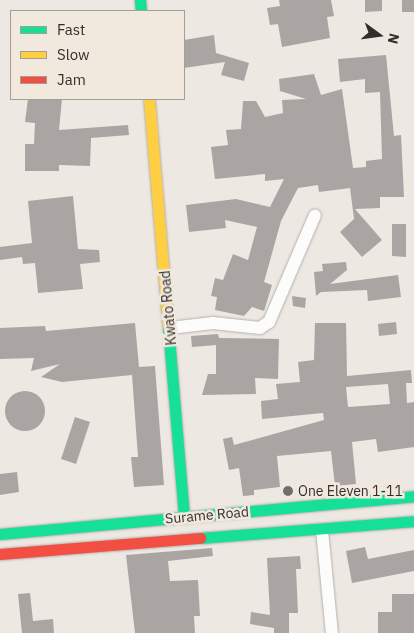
<!DOCTYPE html>
<style>
body{margin:0}
#map{position:relative;width:414px;height:633px;overflow:hidden;background:#ede8e2;font-family:"IBM Plex Sans",sans-serif}
div>[style]{position:absolute}
.building>*{inset:0;background:#aaa5a2}
.round{border-radius:50%}
.roads{filter:drop-shadow(0 0 1px #b4b0ac) drop-shadow(0 0 1px #b4b0ac)}
.street>*{height:12px;margin:-6px;padding:0 6px;transform-origin:6px;border-radius:6px;background:#fcfcfb}
.fast>*{height:11px;margin:-5.5px;padding:0 5.5px;transform-origin:5.5px;border-radius:5.5px;background:#16e098}
.slow>*{height:11px;margin:-5.5px;padding:0 5.5px;transform-origin:5.5px;border-radius:5.5px;background:#ffcf43}
.jam>*{height:11px;margin:-5.5px;padding:0 5.5px;transform-origin:5.5px;border-radius:5.5px;background:#f24e42}
.dots>*{width:14px;height:14px;translate:-50% -50%;box-sizing:border-box;border:2px solid #f1e8de;border-radius:50%}
span{translate:-50% -50%;white-space:nowrap;text-align:center;line-height:1.15;-webkit-text-stroke:5px #f1e8de;paint-order:stroke}
.street-label{font-size:14px;color:#322f2b}
.poi-label{font-size:14px;color:#322f2b}
.left{translate:0 -50%;text-align:left}
.legend{position:absolute;left:10px;top:10px;width:175px;height:90px;box-sizing:border-box;background:#f1e8de;border:1px solid #a59e96;margin:0;padding:6px 9px;list-style:none;font-size:15px;color:#322f2b}
.legend li{display:flex;align-items:center;gap:10px;height:25px}
.legend b{width:25px;border:1px solid #a59e96}
.north{position:absolute;left:354px;top:10px;width:50px;height:50px;-webkit-text-stroke:4px #f1e8de;paint-order:stroke;rotate:104deg;font-size:14px;font-weight:700;line-height:20px;text-align:center;color:#322f2b}
.north::after{content:'';display:block;margin:auto;width:18px;height:22px;background:#322f2b;clip-path:polygon(50% 0,100% 100%,50% 72%,0 100%)}
</style>
<div id="map">
<div class="building">
<div style="clip-path:polygon(279px 0,331px 0,334px 16px,327px 17px,330px 38px,282px 47px,278px 24px,270px 25px,267px 8px,280px 6px)"></div>
<div style="clip-path:polygon(365px 0,382px 0,382px 11px,365px 12px)"></div>
<div style="clip-path:polygon(402px 0,414px 0,414px 12px,402px 12px)"></div>
<div style="clip-path:polygon(214px 35px,216px 53px,249px 63px,244px 81px,221px 75px,225px 62px,184px 68px,184px 40px)"></div>
<div style="clip-path:polygon(386px 55px,394px 136px,401px 135px,404px 197px,380px 197px,380px 208px,355px 209px,382px 240px,362px 257px,340px 232px,354px 219px,350px 188px,319px 192px,318px 185px,298px 188px,281px 221px,264px 282px,272px 285px,264px 311px,252px 307px,244px 316px,215px 310px,217px 297px,211px 296px,215px 278px,223px 280px,233px 254px,248px 260px,257px 227px,225px 220px,226px 228px,189px 232px,186px 205px,236px 199px,270px 207px,284px 179px,265px 181px,265px 174px,215px 179px,211px 147px,228px 145px,226px 130px,241px 129px,243px 101px,256px 101px,265px 117px,283px 113px,282px 100px,306px 99px,280px 91px,279px 79px,314px 74px,321px 95px,342px 89px,353px 168px,366px 167px,366px 161px,382px 159px,380px 92px,365px 93px,365px 79px,340px 82px,338px 59px)"></div>
<div style="clip-path:polygon(28px 99px,62px 99px,59px 130px,128px 125px,129px 135px,91px 138px,90px 166px,59px 165px,59px 171px,25px 171px,25px 144px,34px 144px,35px 123px,25px 122px)"></div>
<div style="clip-path:polygon(73px 196px,78px 249px,99px 250px,100px 262px,80px 264px,83px 289px,38px 293px,35px 263px,23px 264px,22px 257px,0 260px,0 247px,32px 243px,28px 201px)"></div>
<div style="clip-path:polygon(392px 224px,406px 224px,406px 257px,392px 256px)"></div>
<div style="clip-path:polygon(346px 262px,347px 270px,330px 284px,398px 275px,401px 297px,368px 301px,367px 290px,321px 292px,316px 296px,314px 272px,323px 271px,322px 264px)"></div>
<div style="clip-path:polygon(292px 296px,306px 298px,305px 308px,293px 306px)"></div>
<div style="clip-path:polygon(396px 322px,397px 334px,379px 336px,378px 324px)"></div>
<div style="clip-path:polygon(135px 323px,139px 367px,155px 366px,164px 485px,134px 487px,131px 457px,138px 457px,132px 375px,62px 382px,41px 377px,60px 364px,31px 371px,34px 358px,0 359px,0 328px,45px 326px,46px 331px)"></div>
<div style="clip-path:polygon(evenodd,315px 323px,346px 323px,347px 376px,411px 370px,412px 383px,406px 383px,407px 403px,414px 402px,414px 447px,378px 452px,376px 439px,352px 442px,356px 484px,335px 486px,331px 451px,277px 456px,280px 487px,254px 490px,254px 495px,243px 496px,239px 468px,229px 470px,223px 439px,232px 437px,234px 445px,324px 420px,323px 413px,262px 419px,261px 401px,278px 399px,276px 384px,300px 382px,298px 362px,314px 360px,315px 323px,388px 384px,390px 404px,348px 407px,346px 387px,388px 384px)"></div>
<div style="clip-path:polygon(218px 334px,219px 338px,279px 339px,278px 379px,255px 378px,256px 394px,202px 395px,208px 374px,216px 374px,216px 345px,192px 347px,191px 336px)"></div>
<div class="round" style="left:5px;top:391px;width:40px;height:40px"></div>
<div style="clip-path:polygon(75px 417px,90px 422px,76px 464px,61px 459px)"></div>
<div style="clip-path:polygon(17px 472px,19px 492px,0 495px,0 474px)"></div>
<div style="clip-path:polygon(365px 547px,368px 559px,414px 550px,414px 571px,352px 583px,346px 551px)"></div>
<div style="clip-path:polygon(212px 548px,213px 556px,168px 561px,170px 581px,198px 580px,200px 616px,194px 616px,195px 633px,135px 633px,126px 555px)"></div>
<div style="clip-path:polygon(300px 556px,301px 569px,296px 569px,298px 613px,289px 613px,289px 633px,274px 633px,274px 628px,250px 624px,251px 612px,270px 615px,267px 558px)"></div>
<div style="clip-path:polygon(30px 593px,33px 621px,53px 619px,54px 633px,22px 633px,18px 594px)"></div>
<div style="clip-path:polygon(392px 594px,414px 594px,414px 633px,378px 633px,378px 612px,392px 612px)"></div>
</div>
<div class="roads">
<div class="street">
<div style="left:170px;top:328px;width:43px;rotate:-6.6deg"></div>
<div style="left:213px;top:323px;width:47px;rotate:6.1deg"></div>
<div style="left:260px;top:328px;width:11px;rotate:-34deg"></div>
<div style="left:269px;top:322px;width:116px;rotate:-66.7deg"></div>
<div style="left:322px;top:530px;width:103px;rotate:84.5deg"></div>
</div>
<div class="fast">
<div style="left:140px;top:0;width:11px;rotate:85deg"></div>
<div style="left:168px;top:326px;width:192px;rotate:85.2deg"></div>
<div style="left:0;top:534px;width:416px;rotate:-5.2deg"></div>
<div style="left:200px;top:538px;width:215px;rotate:-4.5deg"></div>
</div>
<div class="slow">
<div style="left:149px;top:99px;width:228px;rotate:85.2deg"></div>
</div>
<div class="jam">
<div style="left:0;top:554px;width:201px;rotate:-4.6deg"></div>
</div>
</div>
<div class="dots">
<div style="left:288px;top:491px;background:#73706b"></div>
</div>
<div class="street-label">
<span style="left:168px;top:308px;rotate:-95deg">Kwato Road</span>
<span style="left:207px;top:515px;rotate:-5deg">Surame Road</span>
</div>
<div class="poi-label">
<span class="left" style="left:298px;top:491px">One Eleven 1-11</span>
</div>
<ul class="legend">
<li><b style="height:6px;background:#16e098"></b>Fast</li>
<li><b style="height:6px;background:#ffcf43"></b>Slow</li>
<li><b style="height:6px;background:#f24e42"></b>Jam</li>
</ul>
<div class="north">N</div>
</div>
